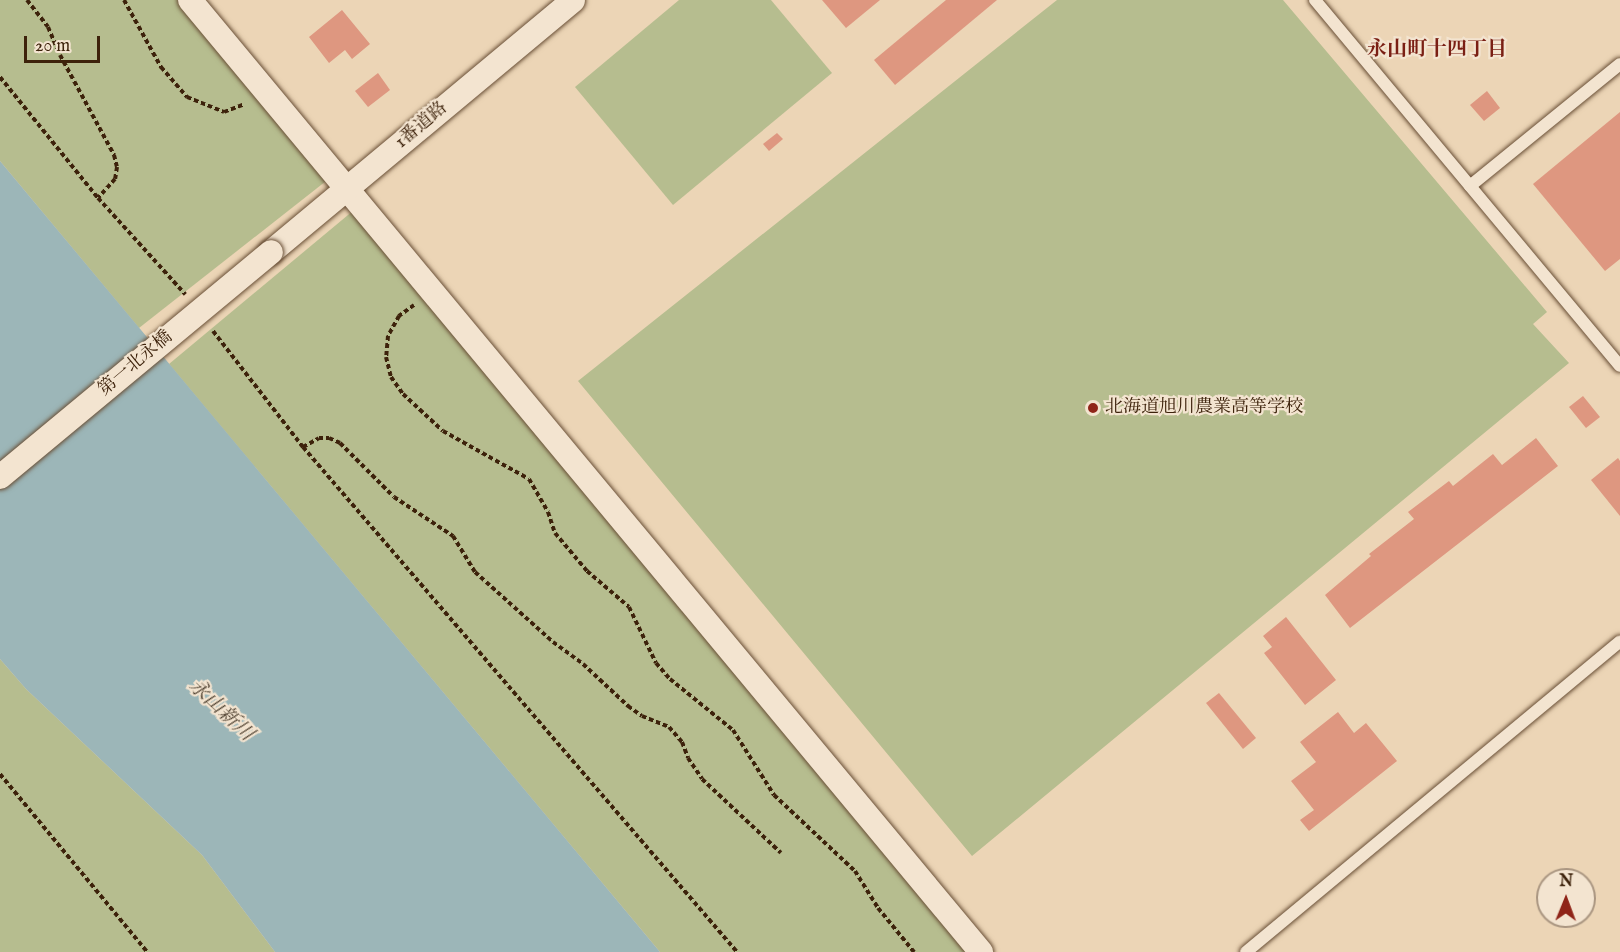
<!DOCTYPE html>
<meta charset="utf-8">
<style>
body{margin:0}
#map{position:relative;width:1620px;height:952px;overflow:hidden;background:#ecd5b6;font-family:"IM FELL English","Noto Serif JP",serif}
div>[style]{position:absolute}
.green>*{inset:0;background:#b6bd8f}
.water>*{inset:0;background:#9cb6b8}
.building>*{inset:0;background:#de9780}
.path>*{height:4px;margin-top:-2px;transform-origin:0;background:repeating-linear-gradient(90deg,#3d220b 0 4.5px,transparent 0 7.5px)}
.roads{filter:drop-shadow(0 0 2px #694f36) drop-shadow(0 0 2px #694f36)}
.lane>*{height:12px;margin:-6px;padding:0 6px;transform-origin:6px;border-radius:6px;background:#f3e4d0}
.street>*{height:24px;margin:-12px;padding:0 12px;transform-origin:12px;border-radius:12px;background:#f3e4d0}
.bridges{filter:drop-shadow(0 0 2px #694f36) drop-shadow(0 0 2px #694f36)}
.street-bridge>*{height:24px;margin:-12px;padding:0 12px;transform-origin:12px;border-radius:12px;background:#f3e4d0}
.dots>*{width:16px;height:16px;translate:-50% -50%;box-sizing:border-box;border:3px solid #f3e4d0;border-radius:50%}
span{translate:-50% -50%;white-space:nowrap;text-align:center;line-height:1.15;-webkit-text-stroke:4.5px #f3e4d0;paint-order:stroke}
.street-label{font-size:18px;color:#3d220b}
.poi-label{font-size:18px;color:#3d220b}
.left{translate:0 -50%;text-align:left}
.neighbourhood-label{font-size:20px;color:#7a1f14;font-weight:700}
.water-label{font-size:20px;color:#554736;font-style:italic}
.north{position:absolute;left:1536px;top:868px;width:60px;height:60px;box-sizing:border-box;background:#f3e4d0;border:2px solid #aa9681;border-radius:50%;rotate:1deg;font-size:16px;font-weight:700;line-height:24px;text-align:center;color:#3d220b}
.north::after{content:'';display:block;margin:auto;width:21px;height:27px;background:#8f2418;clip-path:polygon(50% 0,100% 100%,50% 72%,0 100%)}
.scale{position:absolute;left:24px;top:36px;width:76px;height:27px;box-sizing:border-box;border:3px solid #3d220b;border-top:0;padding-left:8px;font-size:18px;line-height:21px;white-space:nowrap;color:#3d220b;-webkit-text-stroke:4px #f3e4d0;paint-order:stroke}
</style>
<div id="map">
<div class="green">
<div style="clip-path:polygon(0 0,189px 0,335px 174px,139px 328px,0 161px)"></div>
<div style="clip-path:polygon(679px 0,771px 0,832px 73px,673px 205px,575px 87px)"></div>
<div style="clip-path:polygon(1057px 0,1283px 0,1547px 312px,1533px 324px,1569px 363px,972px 856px,578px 381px)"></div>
<div style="clip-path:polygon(360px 205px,966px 952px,660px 952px,169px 364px)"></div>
<div style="clip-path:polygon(0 659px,26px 689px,202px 855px,275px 952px,0 952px)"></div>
</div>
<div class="water">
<div style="clip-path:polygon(0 161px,660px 952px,275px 952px,202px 855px,26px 689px,0 659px)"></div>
</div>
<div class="building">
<div style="clip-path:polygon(822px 0,880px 0,846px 28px)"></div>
<div style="clip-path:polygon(946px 0,997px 0,895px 85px,874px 60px)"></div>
<div style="clip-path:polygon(342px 10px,370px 44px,352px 59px,345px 50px,329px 63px,309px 37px)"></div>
<div style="clip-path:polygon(378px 73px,390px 90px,368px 107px,355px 91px)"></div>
<div style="clip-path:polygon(1487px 91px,1500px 108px,1484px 121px,1470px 105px)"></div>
<div style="clip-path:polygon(1620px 112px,1620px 259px,1605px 271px,1533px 184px)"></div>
<div style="clip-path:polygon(777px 133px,783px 139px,769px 151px,763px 144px)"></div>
<div style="clip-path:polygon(1583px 396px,1600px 417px,1586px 428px,1569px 407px)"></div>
<div style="clip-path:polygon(1536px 438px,1558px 466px,1350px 628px,1325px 595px,1371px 556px,1369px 554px,1414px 519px,1408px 512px,1449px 481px,1453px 486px,1493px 454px,1502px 465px)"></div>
<div style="clip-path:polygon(1618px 458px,1620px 461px,1620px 516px,1591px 480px)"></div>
<div style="clip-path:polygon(1286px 617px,1336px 680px,1305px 705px,1264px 653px,1272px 647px,1263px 636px)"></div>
<div style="clip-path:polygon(1219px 693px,1256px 738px,1243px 749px,1206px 703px)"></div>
<div style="clip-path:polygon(1338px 712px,1354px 733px,1366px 723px,1397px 761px,1309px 831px,1300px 820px,1314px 810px,1291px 781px,1316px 762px,1300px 742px)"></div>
</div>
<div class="path">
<div style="left:27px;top:0;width:34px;rotate:52deg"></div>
<div style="left:48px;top:27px;width:30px;rotate:67deg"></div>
<div style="left:60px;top:55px;width:114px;rotate:61.6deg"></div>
<div style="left:114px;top:155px;width:12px;rotate:76deg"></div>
<div style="left:117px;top:167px;width:12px;rotate:99deg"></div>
<div style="left:115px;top:179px;width:25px;rotate:132deg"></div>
<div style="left:124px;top:0;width:77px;rotate:61.1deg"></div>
<div style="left:161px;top:67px;width:40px;rotate:49deg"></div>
<div style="left:187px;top:97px;width:40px;rotate:22deg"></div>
<div style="left:224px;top:112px;width:22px;rotate:-21deg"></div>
<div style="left:0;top:77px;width:156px;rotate:51deg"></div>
<div style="left:98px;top:198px;width:130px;rotate:47.8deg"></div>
<div style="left:414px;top:305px;width:19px;rotate:144deg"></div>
<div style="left:399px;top:316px;width:23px;rotate:119deg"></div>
<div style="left:388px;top:336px;width:21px;rotate:95deg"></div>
<div style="left:386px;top:357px;width:21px;rotate:76deg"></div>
<div style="left:391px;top:377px;width:21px;rotate:55deg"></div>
<div style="left:403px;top:394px;width:54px;rotate:42.8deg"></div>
<div style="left:443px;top:431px;width:98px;rotate:29.2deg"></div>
<div style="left:529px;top:479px;width:38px;rotate:60deg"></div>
<div style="left:548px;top:512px;width:22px;rotate:72deg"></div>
<div style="left:555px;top:533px;width:50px;rotate:49.9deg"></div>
<div style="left:587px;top:571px;width:55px;rotate:40.6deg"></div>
<div style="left:629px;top:607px;width:62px;rotate:64.3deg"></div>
<div style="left:656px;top:663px;width:21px;rotate:49deg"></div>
<div style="left:670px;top:679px;width:81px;rotate:39deg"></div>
<div style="left:733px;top:730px;width:77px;rotate:57.8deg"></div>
<div style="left:774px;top:795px;width:111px;rotate:43.2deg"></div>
<div style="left:855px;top:871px;width:44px;rotate:58.1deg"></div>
<div style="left:878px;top:908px;width:57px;rotate:50.7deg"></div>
<div style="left:213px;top:331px;width:147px;rotate:52.2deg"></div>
<div style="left:303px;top:447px;width:666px;rotate:49.32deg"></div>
<div style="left:303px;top:447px;width:18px;rotate:-29deg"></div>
<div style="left:319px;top:438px;width:10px"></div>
<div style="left:329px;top:438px;width:12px;rotate:24deg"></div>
<div style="left:340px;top:443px;width:76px;rotate:45deg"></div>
<div style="left:394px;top:497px;width:71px;rotate:33.5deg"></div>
<div style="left:453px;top:536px;width:42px;rotate:58.6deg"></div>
<div style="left:475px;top:572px;width:105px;rotate:41.9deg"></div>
<div style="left:553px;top:642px;width:37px;rotate:36deg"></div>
<div style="left:583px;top:664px;width:62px;rotate:43deg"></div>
<div style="left:628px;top:706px;width:17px;rotate:36deg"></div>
<div style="left:642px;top:716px;width:29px;rotate:22deg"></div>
<div style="left:669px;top:727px;width:20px;rotate:49deg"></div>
<div style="left:682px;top:742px;width:17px;rotate:69deg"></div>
<div style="left:688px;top:758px;width:25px;rotate:56deg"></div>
<div style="left:702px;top:779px;width:108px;rotate:43.1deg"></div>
<div style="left:0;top:774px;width:231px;rotate:50.4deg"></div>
</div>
<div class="roads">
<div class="lane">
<div style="left:1315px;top:0;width:476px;rotate:50.2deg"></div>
<div style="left:1470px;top:186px;width:193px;rotate:-39.1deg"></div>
<div style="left:1246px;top:952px;width:486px;rotate:-39.7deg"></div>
</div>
<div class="street">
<div style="left:190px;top:0;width:1238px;rotate:50.28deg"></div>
<div style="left:271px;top:252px;width:393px;rotate:-39.8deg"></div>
</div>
</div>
<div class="bridges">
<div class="street-bridge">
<div style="left:0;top:477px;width:352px;rotate:-39.7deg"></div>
</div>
</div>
<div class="dots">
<div style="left:1093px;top:408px;background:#8f2418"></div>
</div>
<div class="street-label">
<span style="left:422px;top:126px;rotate:-40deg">1番道路</span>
<span style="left:136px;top:364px;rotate:-40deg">第一北永橋</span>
</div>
<div class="poi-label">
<span class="left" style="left:1105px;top:408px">北海道旭川農業高等学校</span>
</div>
<div class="neighbourhood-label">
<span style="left:1437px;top:49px">永山町十四丁目</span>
</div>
<div class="water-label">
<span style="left:221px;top:710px;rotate:43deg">永山新川</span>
</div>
<div class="north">N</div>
<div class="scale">20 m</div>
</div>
